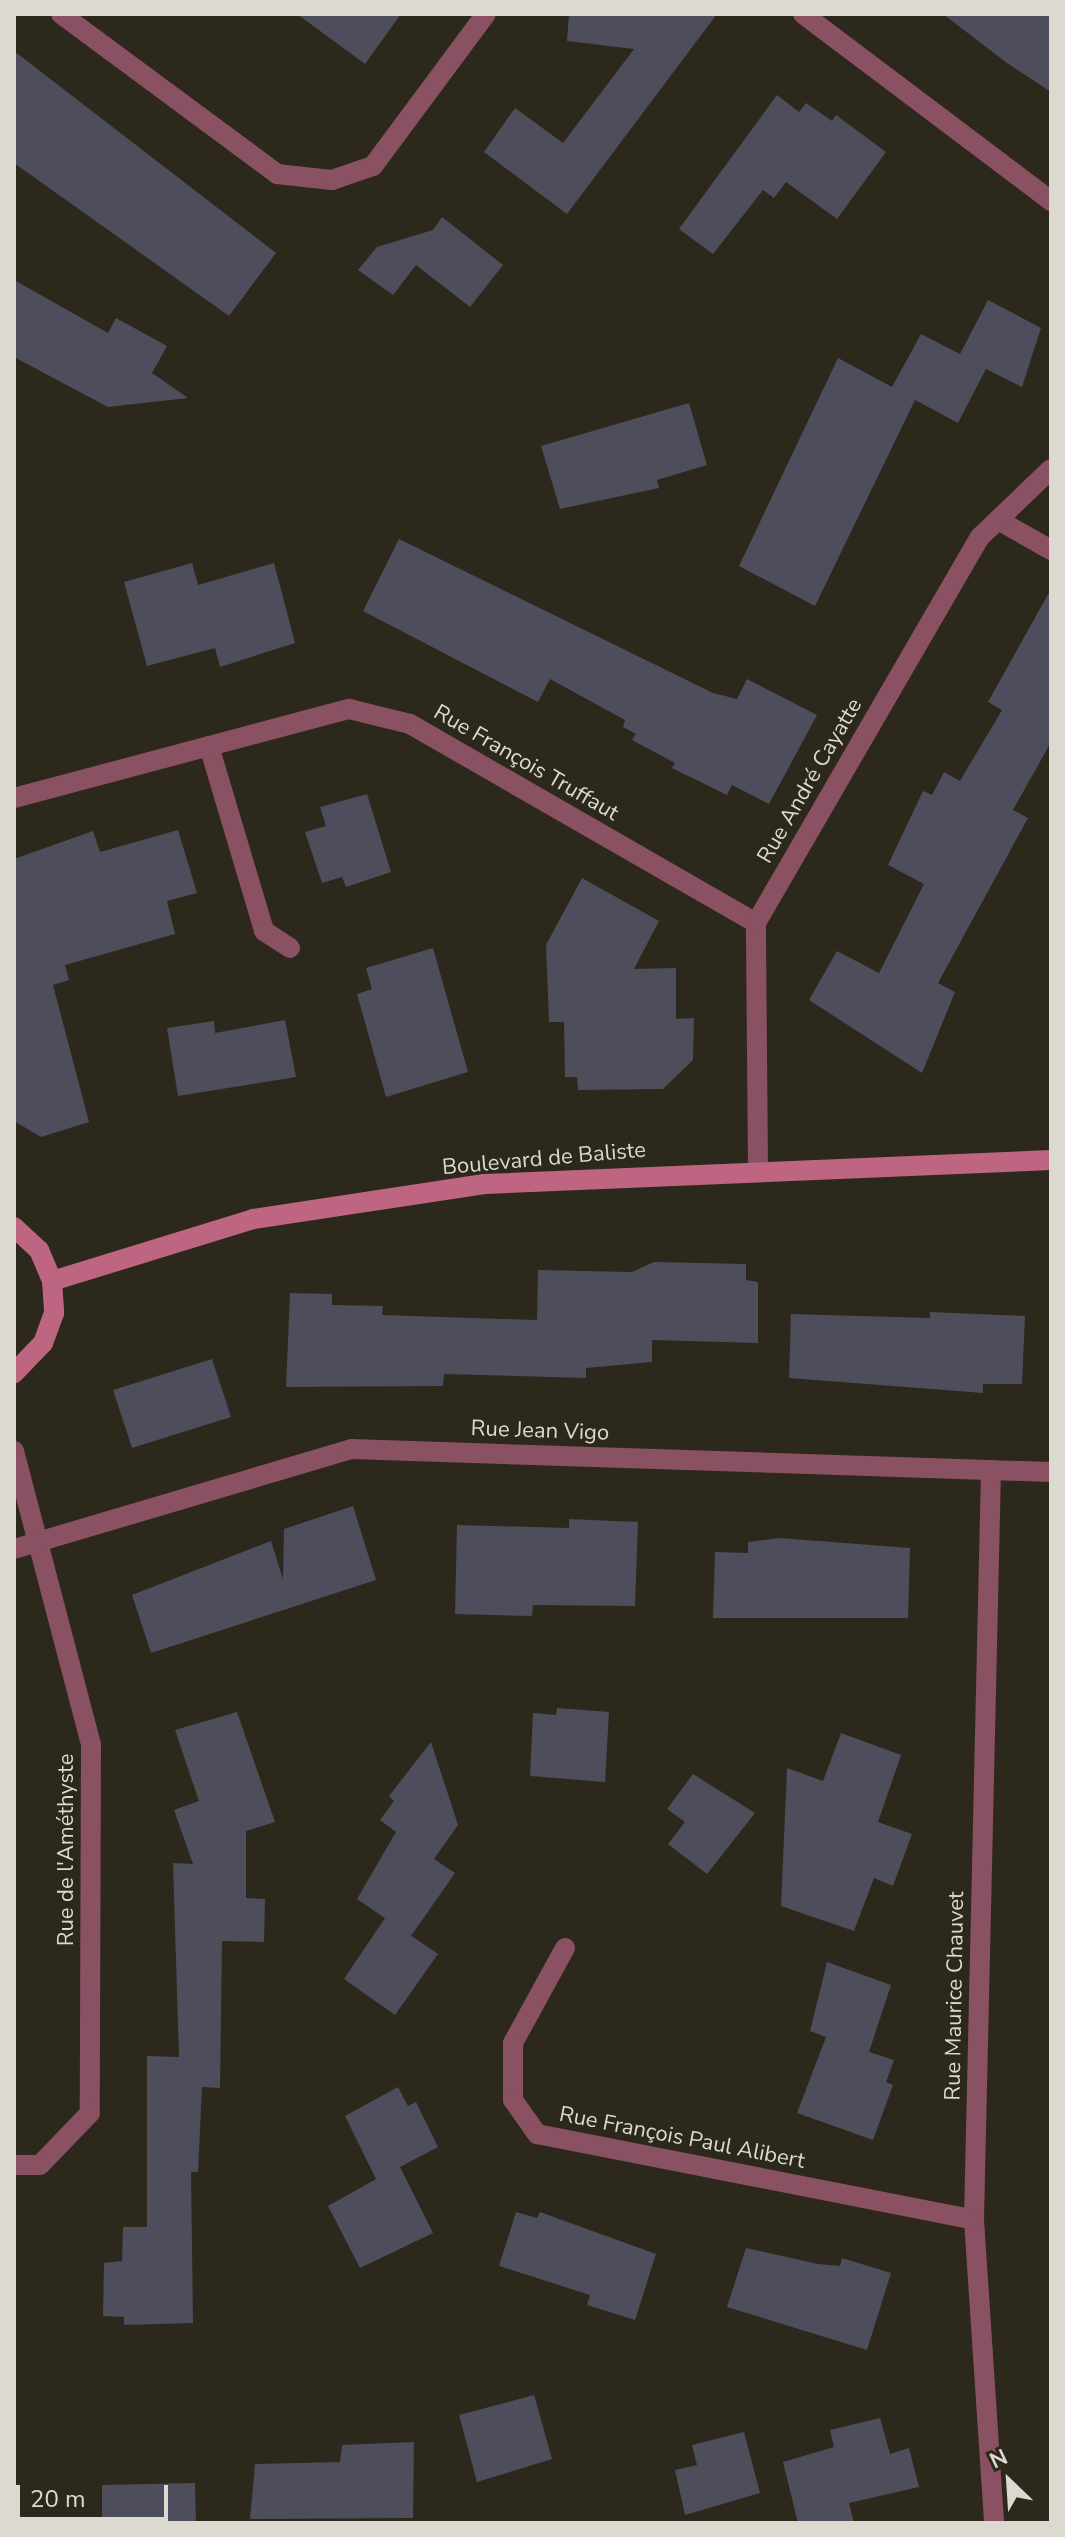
<!DOCTYPE html>
<meta charset="utf-8">
<style>
body{margin:0}
#map{position:relative;width:1065px;height:2537px;overflow:hidden;background:#2d281c;font-family:"Nunito Sans",sans-serif}
div>[style]{position:absolute}
.building>*{inset:0;background:#4d4d5b}
.street>*{height:20px;margin:-10px;padding:0 10px;transform-origin:10px;border-radius:10px;background:#895161}
.secondary>*{height:20px;margin:-10px;padding:0 10px;transform-origin:10px;border-radius:10px;background:#be6681}
span{translate:-50% -50%;white-space:nowrap;text-align:center;line-height:1.15;-webkit-text-stroke:6px #2d281c;paint-order:stroke}
.street-label{font-size:22px;color:#dcd9d1}
.frame{position:absolute;inset:0;border:16px solid #dcd9d1;pointer-events:none}
.north{position:absolute;left:969px;top:2441px;width:80px;height:80px;-webkit-text-stroke:6px #2d281c;paint-order:stroke;rotate:335deg;font-size:22px;font-weight:700;line-height:32px;text-align:center;color:#dcd9d1}
.north::after{content:'';display:block;margin:auto;width:28px;height:36px;background:#dcd9d1;clip-path:polygon(50% 0,100% 100%,50% 72%,0 100%)}
.scale{position:absolute;left:16px;top:2485px;width:152px;height:36px;box-sizing:border-box;border:4px solid #dcd9d1;border-top:0;padding-left:10px;font-size:24px;line-height:28px;white-space:nowrap;color:#dcd9d1;-webkit-text-stroke:6px #2d281c;paint-order:stroke}
</style>
<div id="map">
<div class="building">
<div style="clip-path:polygon(297px 14px,401px 14px,365px 64px)"></div>
<div style="clip-path:polygon(569px 14px,717px 14px,567px 214px,484px 152px,515px 108px,563px 143px,634px 49px,567px 41px)"></div>
<div style="clip-path:polygon(943px 14px,1051px 14px,1051px 92px,1007px 63px)"></div>
<div style="clip-path:polygon(14px 51px,276px 253px,229px 316px,14px 163px)"></div>
<div style="clip-path:polygon(777px 95px,799px 112px,806px 103px,832px 121px,836px 115px,886px 152px,837px 219px,786px 182px,774px 198px,763px 190px,713px 254px,679px 229px)"></div>
<div style="clip-path:polygon(442px 217px,503px 265px,470px 307px,416px 265px,393px 295px,358px 270px,377px 247px,433px 230px)"></div>
<div style="clip-path:polygon(14px 280px,108px 333px,116px 318px,167px 346px,152px 373px,188px 398px,108px 407px,14px 357px)"></div>
<div style="clip-path:polygon(988px 300px,1041px 328px,1022px 387px,986px 369px,958px 423px,915px 400px,815px 606px,739px 566px,838px 358px,892px 387px,921px 334px,960px 354px)"></div>
<div style="clip-path:polygon(689px 403px,707px 465px,657px 480px,659px 488px,560px 509px,541px 446px)"></div>
<div style="clip-path:polygon(399px 539px,713px 693px,737px 699px,747px 679px,817px 715px,769px 804px,732px 785px,727px 795px,672px 768px,675px 763px,632px 740px,636px 734px,623px 727px,625px 720px,550px 679px,538px 702px,363px 611px)"></div>
<div style="clip-path:polygon(192px 563px,198px 585px,274px 563px,295px 643px,220px 667px,215px 648px,147px 666px,124px 582px)"></div>
<div style="clip-path:polygon(1051px 589px,1051px 742px,1013px 810px,1028px 818px,938px 983px,955px 992px,922px 1073px,809px 1000px,837px 951px,879px 973px,924px 884px,888px 865px,923px 791px,932px 795px,944px 772px,960px 781px,1002px 710px,988px 702px)"></div>
<div style="clip-path:polygon(367px 794px,391px 872px,346px 887px,342px 877px,322px 883px,305px 832px,326px 826px,320px 807px)"></div>
<div style="clip-path:polygon(178px 830px,197px 893px,167px 901px,175px 934px,65px 965px,69px 980px,53px 985px,89px 1122px,41px 1137px,14px 1121px,14px 859px,93px 831px,100px 852px)"></div>
<div style="clip-path:polygon(582px 878px,659px 921px,634px 969px,676px 968px,676px 1019px,694px 1018px,693px 1060px,663px 1089px,578px 1090px,577px 1077px,565px 1077px,564px 1022px,549px 1022px,546px 945px)"></div>
<div style="clip-path:polygon(433px 948px,468px 1072px,386px 1097px,357px 994px,372px 989px,366px 968px)"></div>
<div style="clip-path:polygon(285px 1020px,296px 1077px,178px 1096px,167px 1028px,214px 1021px,215px 1033px)"></div>
<div style="clip-path:polygon(654px 1262px,746px 1264px,746px 1280px,758px 1282px,758px 1343px,652px 1340px,652px 1362px,586px 1368px,586px 1378px,444px 1374px,443px 1386px,286px 1387px,290px 1293px,332px 1294px,332px 1305px,383px 1306px,382px 1315px,537px 1320px,538px 1270px,632px 1272px)"></div>
<div style="clip-path:polygon(930px 1312px,1025px 1316px,1022px 1384px,983px 1384px,983px 1393px,789px 1378px,791px 1314px,930px 1318px)"></div>
<div style="clip-path:polygon(212px 1359px,231px 1417px,132px 1448px,113px 1390px)"></div>
<div style="clip-path:polygon(353px 1506px,376px 1580px,151px 1653px,132px 1595px,271px 1541px,283px 1579px,284px 1529px)"></div>
<div style="clip-path:polygon(569px 1519px,638px 1522px,635px 1606px,533px 1605px,532px 1616px,455px 1614px,457px 1525px,569px 1528px)"></div>
<div style="clip-path:polygon(780px 1538px,910px 1548px,908px 1618px,713px 1618px,715px 1552px,748px 1553px,748px 1542px)"></div>
<div style="clip-path:polygon(557px 1708px,609px 1712px,605px 1782px,530px 1776px,533px 1713px,556px 1715px)"></div>
<div style="clip-path:polygon(237px 1712px,275px 1822px,246px 1831px,246px 1898px,265px 1899px,264px 1942px,222px 1941px,220px 2088px,202px 2087px,198px 2172px,191px 2172px,193px 2323px,124px 2325px,124px 2317px,103px 2316px,104px 2263px,122px 2261px,123px 2227px,147px 2227px,147px 2056px,179px 2057px,173px 1863px,193px 1864px,174px 1810px,199px 1801px,175px 1730px)"></div>
<div style="clip-path:polygon(841px 1733px,901px 1755px,878px 1822px,912px 1834px,893px 1886px,874px 1878px,854px 1931px,781px 1906px,787px 1768px,823px 1781px)"></div>
<div style="clip-path:polygon(431px 1742px,458px 1825px,434px 1859px,455px 1873px,411px 1936px,357px 1899px,396px 1832px,380px 1820px,394px 1801px,389px 1796px)"></div>
<div style="clip-path:polygon(693px 1774px,755px 1813px,707px 1874px,668px 1844px,685px 1822px,667px 1809px)"></div>
<div style="clip-path:polygon(385px 1918px,438px 1954px,395px 2015px,344px 1979px)"></div>
<div style="clip-path:polygon(827px 1962px,891px 1985px,869px 2052px,894px 2060px,886px 2082px,893px 2085px,873px 2140px,797px 2113px,826px 2037px,810px 2031px)"></div>
<div style="clip-path:polygon(398px 2087px,408px 2106px,416px 2102px,438px 2147px,400px 2167px,433px 2233px,360px 2268px,328px 2206px,376px 2179px,345px 2116px)"></div>
<div style="clip-path:polygon(516px 2212px,537px 2218px,540px 2212px,656px 2254px,635px 2320px,587px 2305px,590px 2295px,499px 2266px)"></div>
<div style="clip-path:polygon(746px 2248px,818px 2264px,840px 2266px,842px 2258px,891px 2273px,867px 2350px,727px 2307px)"></div>
<div style="clip-path:polygon(534px 2395px,552px 2459px,477px 2482px,459px 2415px)"></div>
<div style="clip-path:polygon(880px 2418px,890px 2454px,909px 2448px,919px 2487px,849px 2503px,854px 2523px,798px 2523px,783px 2462px,834px 2447px,830px 2430px)"></div>
<div style="clip-path:polygon(744px 2432px,760px 2493px,685px 2515px,675px 2470px,697px 2465px,692px 2445px)"></div>
<div style="clip-path:polygon(414px 2442px,413px 2518px,250px 2519px,255px 2464px,340px 2462px,342px 2445px)"></div>
<div style="clip-path:polygon(195px 2483px,196px 2523px,102px 2523px,102px 2485px)"></div>
</div>
<div class="street">
<div style="left:61px;top:14px;width:269px;rotate:36.5deg"></div>
<div style="left:277px;top:174px;width:55px;rotate:6.2deg"></div>
<div style="left:332px;top:180px;width:43px;rotate:-18.9deg"></div>
<div style="left:373px;top:166px;width:189px;rotate:-53.4deg"></div>
<div style="left:803px;top:14px;width:311px;rotate:37deg"></div>
<div style="left:998px;top:520px;width:61px;rotate:29.5deg"></div>
<div style="left:209px;top:746px;width:193px;rotate:73.4deg"></div>
<div style="left:264px;top:931px;width:31px;rotate:33deg"></div>
<div style="left:14px;top:798px;width:347px;rotate:-14.9deg"></div>
<div style="left:349px;top:709px;width:63px;rotate:13.8deg"></div>
<div style="left:410px;top:724px;width:399px;rotate:29.9deg"></div>
<div style="left:758px;top:1167px;width:244px;rotate:-90.5deg"></div>
<div style="left:756px;top:923px;width:446px;rotate:-59.9deg"></div>
<div style="left:980px;top:537px;width:98px;rotate:-43.8deg"></div>
<div style="left:14px;top:1451px;width:304px;rotate:75.3deg"></div>
<div style="left:91px;top:1745px;width:368px;rotate:90.2deg"></div>
<div style="left:90px;top:2113px;width:72px;rotate:133.9deg"></div>
<div style="left:40px;top:2165px;width:26px;rotate:180deg"></div>
<div style="left:991px;top:1470px;width:750px;rotate:91.3deg"></div>
<div style="left:974px;top:2220px;width:304px;rotate:86.2deg"></div>
<div style="left:14px;top:1549px;width:352px;rotate:-16.5deg"></div>
<div style="left:351px;top:1449px;width:700px;rotate:1.88deg"></div>
<div style="left:565px;top:1948px;width:108px;rotate:118.7deg"></div>
<div style="left:513px;top:2043px;width:57px;rotate:90deg"></div>
<div style="left:513px;top:2100px;width:42px;rotate:54.8deg"></div>
<div style="left:537px;top:2134px;width:445px;rotate:11.1deg"></div>
</div>
<div class="secondary">
<div style="left:14px;top:1227px;width:34px;rotate:43deg"></div>
<div style="left:39px;top:1250px;width:34px;rotate:67deg"></div>
<div style="left:52px;top:1281px;width:32px;rotate:86deg"></div>
<div style="left:54px;top:1313px;width:32px;rotate:110deg"></div>
<div style="left:43px;top:1343px;width:42px;rotate:134deg"></div>
<div style="left:52px;top:1281px;width:210px;rotate:-17.1deg"></div>
<div style="left:253px;top:1219px;width:234px;rotate:-8.6deg"></div>
<div style="left:484px;top:1184px;width:568px;rotate:-2.42deg"></div>
</div>
<div class="street-label">
<span style="left:526px;top:763px;rotate:30deg">Rue François Truffaut</span>
<span style="left:810px;top:781px;rotate:-60deg">Rue André Cayatte</span>
<span style="left:544px;top:1159px;rotate:-5deg">Boulevard de Baliste</span>
<span style="left:540px;top:1431px;rotate:2deg">Rue Jean Vigo</span>
<span style="left:67px;top:1850px;rotate:-90deg">Rue de l'Améthyste</span>
<span style="left:955px;top:1996px;rotate:-89deg">Rue Maurice Chauvet</span>
<span style="left:682px;top:2138px;rotate:11deg">Rue François Paul Alibert</span>
</div>
<div class="frame"></div>
<div class="north">N</div>
<div class="scale">20 m</div>
</div>
